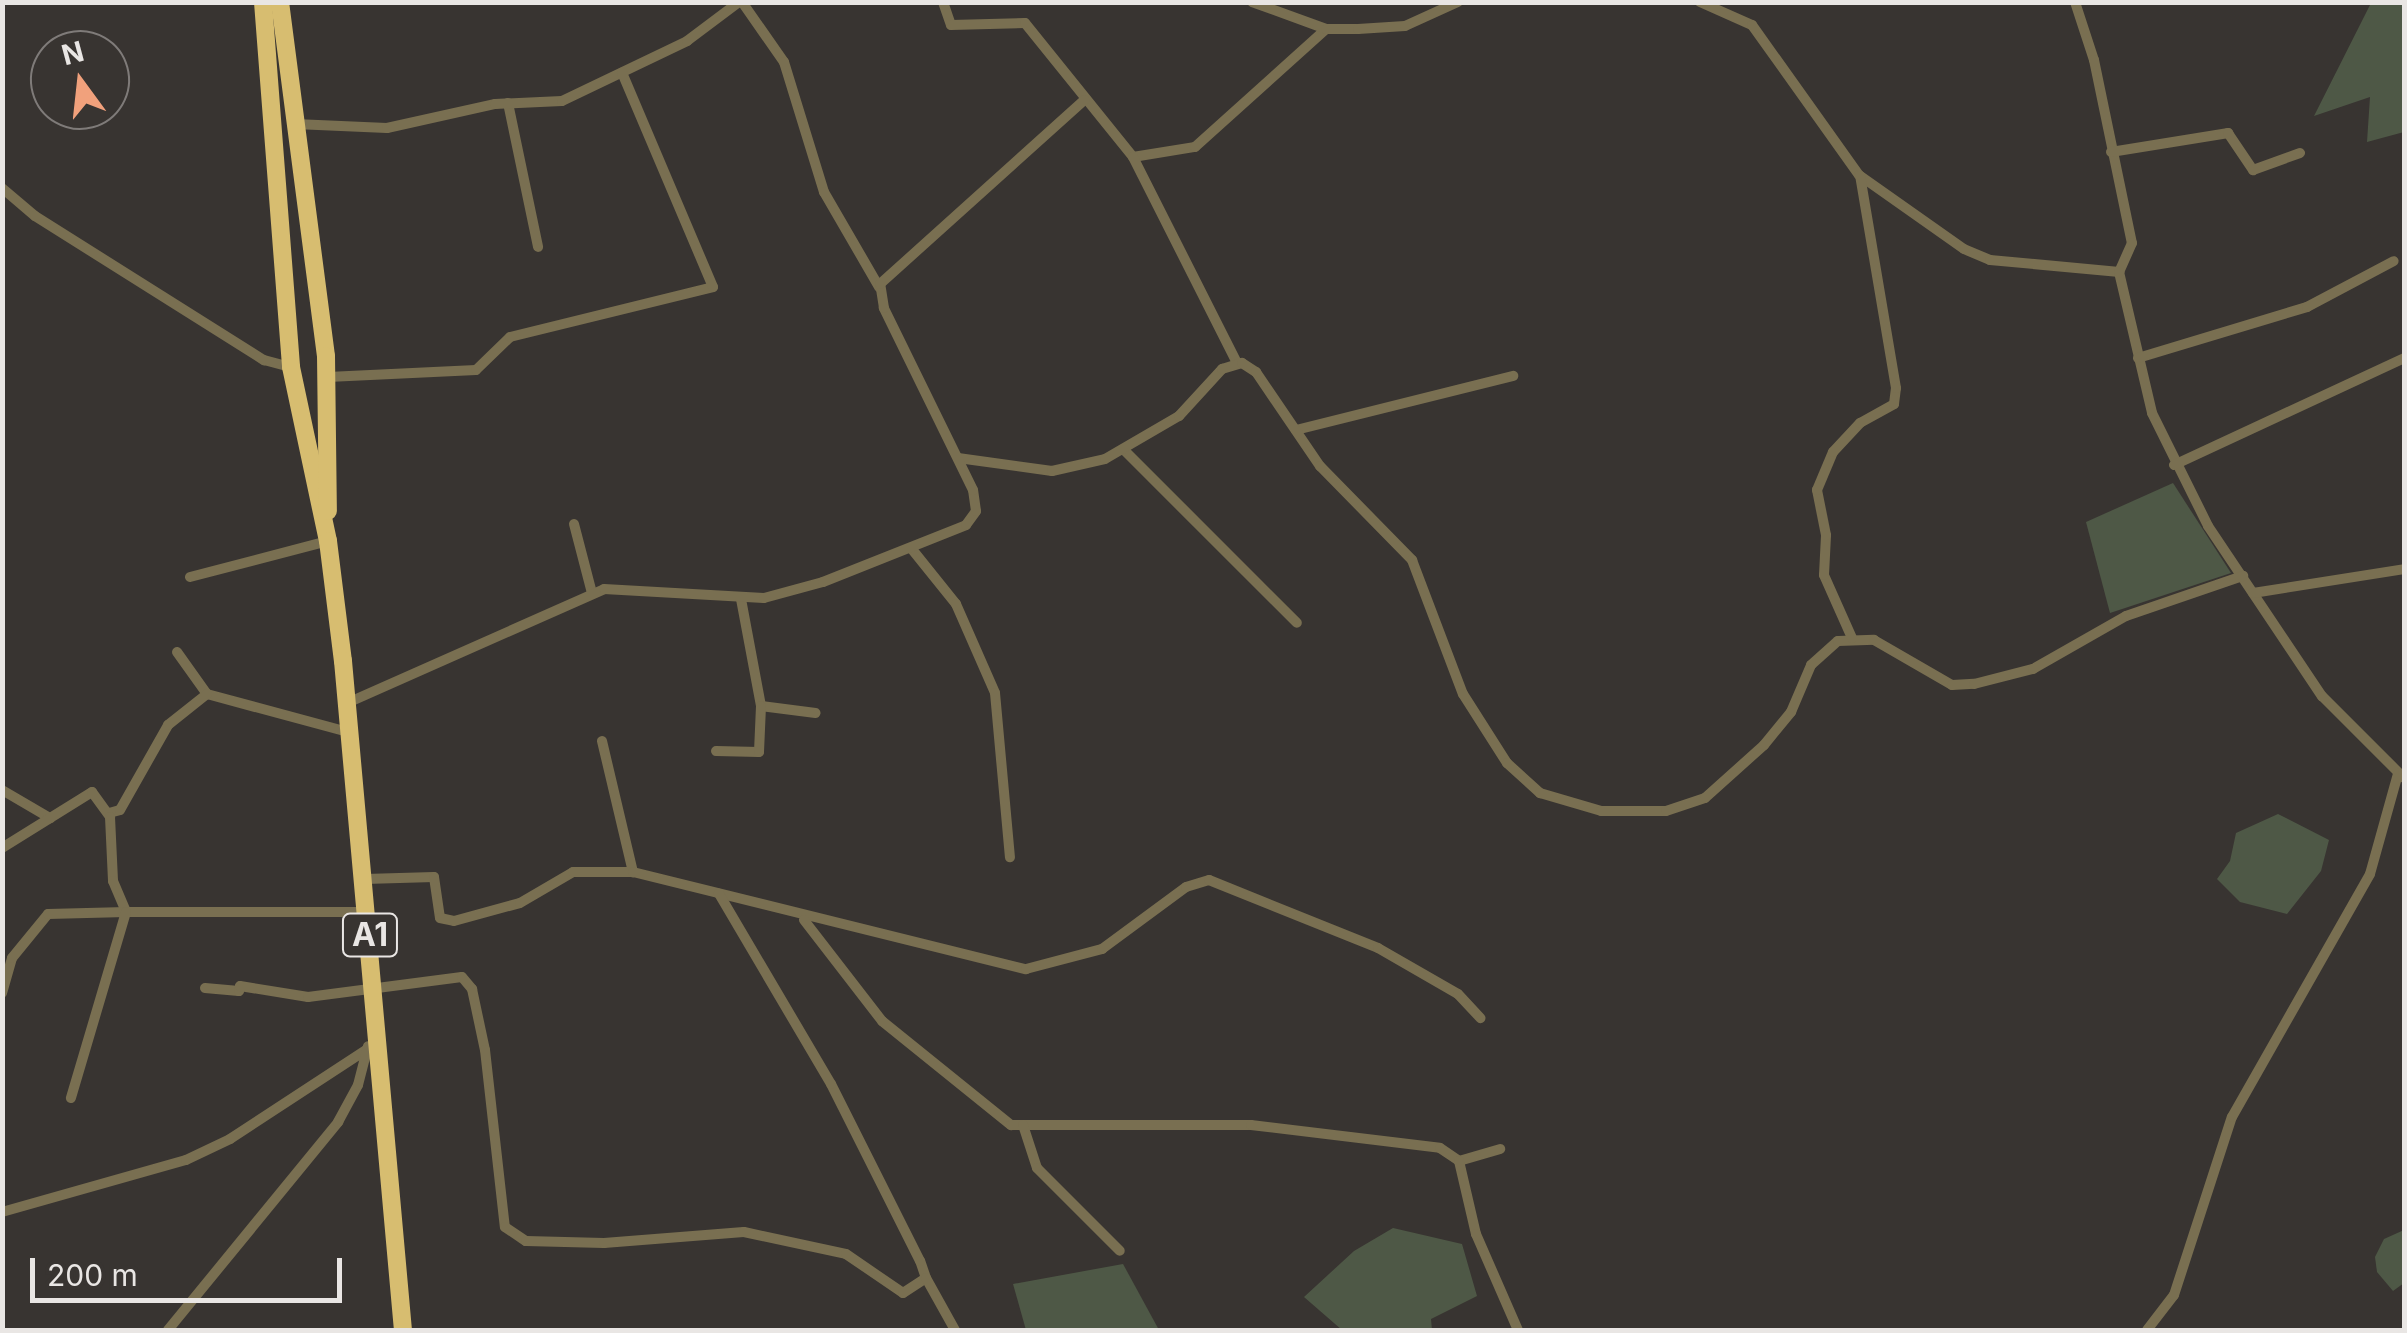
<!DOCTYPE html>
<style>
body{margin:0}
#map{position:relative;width:2407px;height:1333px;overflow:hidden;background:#383431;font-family:Inter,sans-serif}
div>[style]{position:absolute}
.green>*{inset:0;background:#4e5846}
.street>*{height:10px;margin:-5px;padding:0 5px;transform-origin:5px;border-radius:5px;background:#796f51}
.highway>*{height:18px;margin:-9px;padding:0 9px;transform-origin:9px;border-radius:9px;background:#d7bd70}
span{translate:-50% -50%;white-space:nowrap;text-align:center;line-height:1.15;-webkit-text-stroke:9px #383431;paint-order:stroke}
.shield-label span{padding:2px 8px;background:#383431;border:2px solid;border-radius:8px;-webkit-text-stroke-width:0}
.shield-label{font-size:32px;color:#e9e6e4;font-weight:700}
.frame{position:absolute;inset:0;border:5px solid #e9e6e4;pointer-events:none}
.north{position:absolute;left:30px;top:30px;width:100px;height:100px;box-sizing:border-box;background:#383431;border:2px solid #7f7b79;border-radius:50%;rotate:345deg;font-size:28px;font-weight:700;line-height:40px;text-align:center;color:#e9e6e4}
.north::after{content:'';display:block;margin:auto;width:35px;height:45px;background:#f1a17c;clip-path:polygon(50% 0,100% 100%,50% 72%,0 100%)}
.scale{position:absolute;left:30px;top:1258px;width:312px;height:45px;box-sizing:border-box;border:5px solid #e9e6e4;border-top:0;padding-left:12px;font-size:30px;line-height:35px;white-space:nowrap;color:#e9e6e4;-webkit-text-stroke:8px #383431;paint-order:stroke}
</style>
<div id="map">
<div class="green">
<div style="clip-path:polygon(2371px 3px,2404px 3px,2404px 132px,2367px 142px,2370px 97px,2314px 116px)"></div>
<div style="clip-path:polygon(2173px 483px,2231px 573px,2110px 613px,2086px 522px)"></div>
<div style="clip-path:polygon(2278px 814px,2329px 840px,2321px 871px,2287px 914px,2240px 902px,2217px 879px,2230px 861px,2236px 833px)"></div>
<div style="clip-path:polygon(1393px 1228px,1462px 1244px,1477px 1296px,1431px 1319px,1432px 1330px,1342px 1330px,1304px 1297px,1354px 1251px)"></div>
<div style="clip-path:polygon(2404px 1230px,2404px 1283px,2393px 1291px,2377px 1272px,2375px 1257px,2384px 1239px)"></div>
<div style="clip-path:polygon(1123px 1264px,1159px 1330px,1026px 1330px,1013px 1284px)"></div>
</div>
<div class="street">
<div style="left:742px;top:2px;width:73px;rotate:55deg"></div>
<div style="left:784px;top:62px;width:136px;rotate:72.9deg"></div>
<div style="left:824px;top:192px;width:110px;rotate:59.9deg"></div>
<div style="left:943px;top:2px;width:24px;rotate:71deg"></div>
<div style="left:951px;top:25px;width:74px;rotate:-1.5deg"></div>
<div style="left:1025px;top:23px;width:172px;rotate:51.1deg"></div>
<div style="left:1133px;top:157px;width:63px;rotate:-9.2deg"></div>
<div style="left:1195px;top:147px;width:176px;rotate:-42deg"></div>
<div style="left:1252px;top:2px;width:79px;rotate:20deg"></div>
<div style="left:1326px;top:29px;width:32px"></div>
<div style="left:1358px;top:29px;width:47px;rotate:-3.7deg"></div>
<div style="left:1405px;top:26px;width:58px;rotate:-24.4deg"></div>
<div style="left:1700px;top:2px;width:57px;rotate:23.9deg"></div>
<div style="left:1752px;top:25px;width:184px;rotate:54.5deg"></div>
<div style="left:1859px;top:175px;width:128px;rotate:35.2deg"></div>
<div style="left:1964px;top:249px;width:28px;rotate:23deg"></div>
<div style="left:1990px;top:260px;width:130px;rotate:5.3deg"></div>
<div style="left:2119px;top:272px;width:145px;rotate:76.8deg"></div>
<div style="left:2152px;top:413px;width:126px;rotate:63.6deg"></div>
<div style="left:2208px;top:526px;width:205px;rotate:56.2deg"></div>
<div style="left:2322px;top:696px;width:116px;rotate:45deg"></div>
<div style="left:2075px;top:2px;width:61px;rotate:71.9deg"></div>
<div style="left:2094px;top:60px;width:187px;rotate:78.3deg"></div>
<div style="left:2132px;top:243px;width:32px;rotate:114deg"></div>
<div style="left:508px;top:103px;width:147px;rotate:78.2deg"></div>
<div style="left:295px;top:124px;width:92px;rotate:2.5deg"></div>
<div style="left:387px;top:128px;width:111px;rotate:-12.5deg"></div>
<div style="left:495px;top:104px;width:67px;rotate:-2.6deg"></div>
<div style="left:562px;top:101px;width:139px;rotate:-25.6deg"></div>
<div style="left:687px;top:41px;width:65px;rotate:-36.9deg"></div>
<div style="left:2111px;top:152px;width:119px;rotate:-9.2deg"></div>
<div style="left:2228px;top:133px;width:45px;rotate:56deg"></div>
<div style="left:2253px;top:170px;width:50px;rotate:-19.9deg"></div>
<div style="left:1133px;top:157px;width:231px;rotate:63.2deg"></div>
<div style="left:2px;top:188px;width:43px;rotate:40.3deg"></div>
<div style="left:35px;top:216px;width:271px;rotate:32.2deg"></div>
<div style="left:264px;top:360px;width:28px;rotate:15deg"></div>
<div style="left:2138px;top:358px;width:177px;rotate:-16.8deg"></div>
<div style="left:2307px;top:307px;width:98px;rotate:-27.9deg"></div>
<div style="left:328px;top:377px;width:148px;rotate:-2.7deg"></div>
<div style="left:476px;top:370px;width:47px;rotate:-44.1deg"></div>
<div style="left:510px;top:337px;width:209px;rotate:-13.8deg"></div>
<div style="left:713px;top:287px;width:233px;rotate:-113deg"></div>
<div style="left:1296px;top:430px;width:224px;rotate:-14deg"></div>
<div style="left:1125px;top:451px;width:243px;rotate:45deg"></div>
<div style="left:958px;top:458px;width:95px;rotate:7.9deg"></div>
<div style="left:1052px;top:471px;width:54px;rotate:-12.8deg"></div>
<div style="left:1105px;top:459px;width:86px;rotate:-30.2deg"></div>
<div style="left:1179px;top:416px;width:64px;rotate:-47.5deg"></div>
<div style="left:1222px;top:369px;width:21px;rotate:-17deg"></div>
<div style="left:1242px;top:363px;width:17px;rotate:33deg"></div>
<div style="left:1256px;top:372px;width:114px;rotate:55.8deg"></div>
<div style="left:1320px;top:466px;width:132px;rotate:45.6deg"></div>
<div style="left:1412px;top:560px;width:143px;rotate:69.2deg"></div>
<div style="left:1463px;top:694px;width:82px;rotate:57.5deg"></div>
<div style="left:1507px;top:763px;width:45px;rotate:42.3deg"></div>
<div style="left:1540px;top:793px;width:64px;rotate:16.4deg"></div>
<div style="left:1601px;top:811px;width:65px"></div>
<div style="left:1666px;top:811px;width:41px;rotate:-18.4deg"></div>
<div style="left:1705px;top:798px;width:79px;rotate:-41.9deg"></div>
<div style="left:1764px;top:745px;width:43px;rotate:-50.7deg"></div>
<div style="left:1791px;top:712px;width:51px;rotate:-66.9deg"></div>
<div style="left:1811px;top:665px;width:36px;rotate:-42deg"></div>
<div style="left:1838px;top:641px;width:36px;rotate:-2deg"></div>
<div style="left:1874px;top:640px;width:90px;rotate:30deg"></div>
<div style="left:1952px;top:685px;width:22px;rotate:-3deg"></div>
<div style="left:1974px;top:684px;width:61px;rotate:-14.3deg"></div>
<div style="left:2033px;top:669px;width:107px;rotate:-29.7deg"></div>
<div style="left:2126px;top:616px;width:124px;rotate:-18.9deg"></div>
<div style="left:2174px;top:465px;width:254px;rotate:-24.9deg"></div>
<div style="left:574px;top:524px;width:71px;rotate:75.4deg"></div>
<div style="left:911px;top:548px;width:72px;rotate:51.2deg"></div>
<div style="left:956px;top:604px;width:97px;rotate:66.3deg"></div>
<div style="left:995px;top:693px;width:165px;rotate:84.8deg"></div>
<div style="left:190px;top:577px;width:143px;rotate:-14.6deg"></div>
<div style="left:2253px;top:593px;width:153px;rotate:-9deg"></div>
<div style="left:741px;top:599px;width:109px;rotate:79.4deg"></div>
<div style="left:761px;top:706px;width:55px;rotate:7.3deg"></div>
<div style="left:1852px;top:638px;width:69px;rotate:-114deg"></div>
<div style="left:1824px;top:575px;width:40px;rotate:-87.1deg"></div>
<div style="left:1826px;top:535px;width:46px;rotate:-101.3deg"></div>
<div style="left:1817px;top:490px;width:41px;rotate:-67.2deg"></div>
<div style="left:1833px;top:452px;width:40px;rotate:-47deg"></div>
<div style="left:1860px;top:423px;width:39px;rotate:-29deg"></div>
<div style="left:1894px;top:404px;width:16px;rotate:-83deg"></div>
<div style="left:1896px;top:388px;width:215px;rotate:-99.6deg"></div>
<div style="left:177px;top:652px;width:52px;rotate:54.5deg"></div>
<div style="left:207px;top:694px;width:146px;rotate:15.1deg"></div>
<div style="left:345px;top:704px;width:283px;rotate:-23.9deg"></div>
<div style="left:604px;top:589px;width:160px;rotate:3.2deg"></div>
<div style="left:764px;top:598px;width:61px;rotate:-15.2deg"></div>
<div style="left:823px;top:582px;width:154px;rotate:-21.7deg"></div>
<div style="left:966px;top:525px;width:17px;rotate:-54deg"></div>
<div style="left:976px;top:511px;width:21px;rotate:-98deg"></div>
<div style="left:973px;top:490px;width:203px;rotate:-116.1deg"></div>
<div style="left:884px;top:308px;width:24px;rotate:-99deg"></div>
<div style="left:880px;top:284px;width:275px;rotate:-42deg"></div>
<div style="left:602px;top:741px;width:135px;rotate:76.7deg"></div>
<div style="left:716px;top:751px;width:43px;rotate:1.3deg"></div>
<div style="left:759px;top:752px;width:46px;rotate:-87.5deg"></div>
<div style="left:2px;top:790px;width:56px;rotate:30.3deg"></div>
<div style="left:109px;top:813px;width:11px;rotate:-15deg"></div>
<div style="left:120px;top:810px;width:98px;rotate:-60.5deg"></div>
<div style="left:168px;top:725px;width:50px;rotate:-38.5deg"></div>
<div style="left:2px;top:848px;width:106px;rotate:-31.9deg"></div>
<div style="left:92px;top:792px;width:31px;rotate:54deg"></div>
<div style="left:110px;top:817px;width:64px;rotate:87.3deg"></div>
<div style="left:113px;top:881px;width:34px;rotate:67deg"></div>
<div style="left:126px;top:912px;width:241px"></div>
<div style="left:365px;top:879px;width:69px;rotate:-1.7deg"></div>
<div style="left:434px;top:877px;width:41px;rotate:81.7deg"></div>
<div style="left:440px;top:918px;width:14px;rotate:12deg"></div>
<div style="left:454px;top:921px;width:68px;rotate:-15.3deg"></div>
<div style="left:520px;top:903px;width:61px;rotate:-30.3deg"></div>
<div style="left:573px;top:872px;width:60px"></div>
<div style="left:633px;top:872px;width:405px;rotate:13.9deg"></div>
<div style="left:1026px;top:969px;width:79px;rotate:-14.7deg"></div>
<div style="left:1102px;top:949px;width:104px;rotate:-36.4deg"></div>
<div style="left:1186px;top:887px;width:24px;rotate:-17deg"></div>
<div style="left:1209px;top:880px;width:182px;rotate:21.9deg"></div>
<div style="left:1378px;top:948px;width:92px;rotate:29.9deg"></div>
<div style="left:1458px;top:994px;width:33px;rotate:47deg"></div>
<div style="left:804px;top:920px;width:128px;rotate:52.3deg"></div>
<div style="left:882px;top:1021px;width:166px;rotate:38.9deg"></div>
<div style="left:1011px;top:1125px;width:240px"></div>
<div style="left:1251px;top:1125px;width:190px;rotate:6.9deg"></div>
<div style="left:1440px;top:1148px;width:23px;rotate:34deg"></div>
<div style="left:1459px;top:1161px;width:43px;rotate:-16.3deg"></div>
<div style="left:205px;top:988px;width:34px;rotate:5deg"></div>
<div style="left:239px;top:991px;width:5px;rotate:-79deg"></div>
<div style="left:240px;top:986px;width:69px;rotate:9.2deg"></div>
<div style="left:308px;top:997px;width:155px;rotate:-7.4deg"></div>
<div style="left:462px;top:977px;width:16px;rotate:50deg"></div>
<div style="left:472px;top:989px;width:62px;rotate:78deg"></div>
<div style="left:485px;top:1050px;width:178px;rotate:83.6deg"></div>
<div style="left:505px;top:1227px;width:25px;rotate:34deg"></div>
<div style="left:526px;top:1241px;width:78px;rotate:1.5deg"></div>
<div style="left:604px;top:1243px;width:140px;rotate:-4.5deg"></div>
<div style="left:744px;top:1232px;width:104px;rotate:12.2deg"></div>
<div style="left:846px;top:1254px;width:69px;rotate:34.4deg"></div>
<div style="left:903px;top:1293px;width:27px;rotate:-33deg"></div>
<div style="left:926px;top:1278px;width:18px;rotate:-109deg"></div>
<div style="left:920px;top:1261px;width:198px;rotate:-116.7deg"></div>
<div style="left:831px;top:1084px;width:221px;rotate:-120.5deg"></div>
<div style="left:2px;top:993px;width:36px;rotate:-74deg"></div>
<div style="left:12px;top:958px;width:57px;rotate:-50.7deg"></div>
<div style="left:48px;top:914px;width:78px;rotate:-1.5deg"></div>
<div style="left:126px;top:912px;width:194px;rotate:106.5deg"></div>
<div style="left:1023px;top:1125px;width:45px;rotate:72deg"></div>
<div style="left:1037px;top:1168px;width:117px;rotate:45deg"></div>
<div style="left:1459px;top:1161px;width:75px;rotate:76.9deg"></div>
<div style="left:1476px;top:1234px;width:105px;rotate:66.4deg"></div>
<div style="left:2px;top:1212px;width:191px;rotate:-15.8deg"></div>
<div style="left:186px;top:1160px;width:49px;rotate:-25.5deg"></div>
<div style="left:230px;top:1139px;width:179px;rotate:-33.2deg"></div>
<div style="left:926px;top:1278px;width:60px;rotate:60.9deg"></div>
<div style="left:168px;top:1330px;width:269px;rotate:-50.7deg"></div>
<div style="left:338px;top:1122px;width:42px;rotate:-61.6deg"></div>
<div style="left:358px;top:1085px;width:40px;rotate:-75.6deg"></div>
<div style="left:2147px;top:1330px;width:44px;rotate:-52.4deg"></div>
<div style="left:2174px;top:1295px;width:187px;rotate:-72deg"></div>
<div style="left:2232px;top:1117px;width:279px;rotate:-60.4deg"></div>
<div style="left:2370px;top:874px;width:104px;rotate:-74.4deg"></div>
</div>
<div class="highway">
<div style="left:263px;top:2px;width:366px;rotate:85.6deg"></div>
<div style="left:291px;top:367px;width:178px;rotate:78deg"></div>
<div style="left:328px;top:541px;width:121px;rotate:82.9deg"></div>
<div style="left:343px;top:661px;width:672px;rotate:84.88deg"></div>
<div style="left:280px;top:2px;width:357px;rotate:82.6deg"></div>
<div style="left:326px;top:356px;width:155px;rotate:89.3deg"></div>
</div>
<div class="shield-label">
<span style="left:370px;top:935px">A1</span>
</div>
<div class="frame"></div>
<div class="north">N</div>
<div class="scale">200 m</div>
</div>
